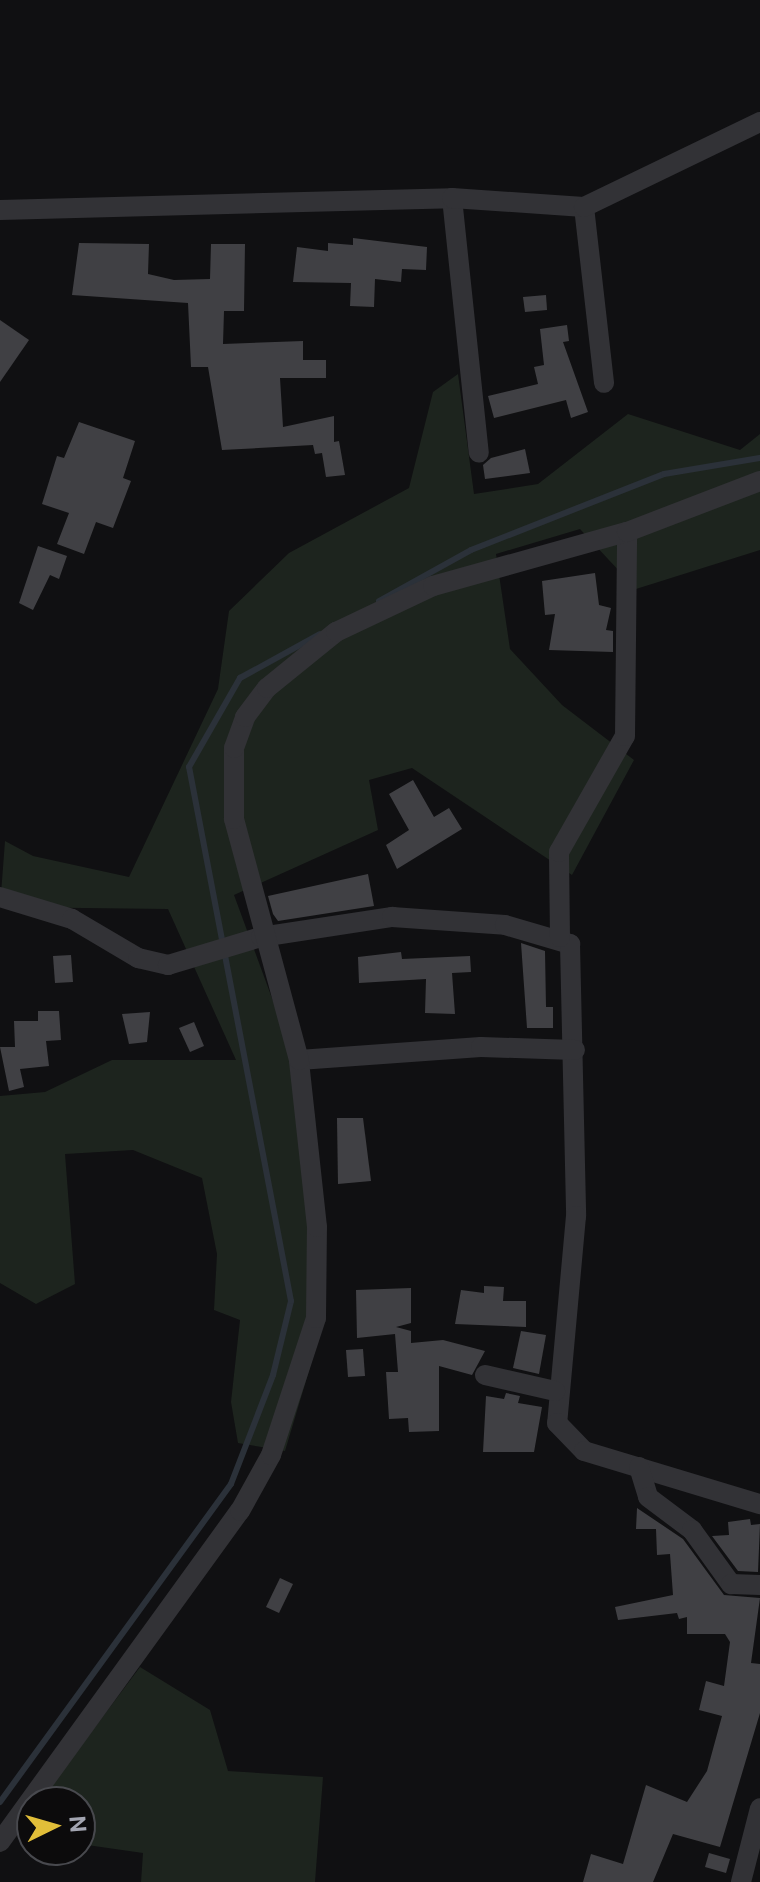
<!DOCTYPE html>
<style>
body{margin:0}
#map{position:relative;width:760px;height:1882px;overflow:hidden;background:#101012;font-family:"Public Sans",sans-serif}
div>[style]{position:absolute}
.green>*{inset:0;background:#1d241e}
.stream>*{height:6px;margin:-3px;padding:0 3px;transform-origin:3px;border-radius:3px;background:#2b3139}
.building>*{inset:0;background:#404044}
.minor>*{height:20px;margin:-10px;padding:0 10px;transform-origin:10px;border-radius:10px;background:#323236}
span{translate:-50% -50%;white-space:nowrap;text-align:center;line-height:1.15;-webkit-text-stroke:7px #0c0b0c;paint-order:stroke}
.north{position:absolute;left:16px;top:1786px;width:80px;height:80px;box-sizing:border-box;background:#0c0b0c;border:2px solid #48494e;border-radius:50%;rotate:85deg;font-size:22px;font-weight:700;line-height:32px;text-align:center;color:#a3a5b1}
.north::after{content:'';display:block;margin:auto;width:28px;height:36px;background:#e1be39;clip-path:polygon(50% 0,100% 100%,50% 72%,0 100%)}
</style>
<div id="map">
<div class="green">
<div style="clip-path:polygon(458px 374px,474px 494px,538px 484px,628px 414px,740px 450px,760px 434px,760px 550px,636px 589px,580px 529px,496px 554px,510px 649px,562px 705px,634px 760px,572px 875px,412px 768px,369px 780px,378px 830px,234px 895px,315px 1115px,318px 1198px,314px 1354px,285px 1451px,238px 1443px,231px 1402px,240px 1320px,214px 1310px,217px 1254px,202px 1178px,133px 1150px,65px 1154px,75px 1284px,36px 1304px,0 1283px,0 1096px,45px 1092px,112px 1060px,236px 1060px,168px 909px,0 907px,5px 841px,33px 856px,129px 877px,218px 689px,229px 611px,289px 553px,409px 488px,433px 392px)"></div>
<div style="clip-path:polygon(140px 1667px,210px 1710px,228px 1771px,323px 1777px,315px 1882px,141px 1882px,143px 1853px,80px 1844px,80px 1802px,39px 1802px)"></div>
</div>
<div class="stream">
<div style="left:379px;top:601px;width:105px;rotate:-29deg"></div>
<div style="left:471px;top:550px;width:207px;rotate:-21.5deg"></div>
<div style="left:664px;top:474px;width:97px;rotate:-9.5deg"></div>
<div style="left:0;top:1802px;width:393px;rotate:-54deg"></div>
<div style="left:231px;top:1484px;width:117px;rotate:-68.9deg"></div>
<div style="left:273px;top:1375px;width:76px;rotate:-76.3deg"></div>
<div style="left:291px;top:1301px;width:544px;rotate:-100.81deg"></div>
<div style="left:189px;top:767px;width:103px;rotate:-60.2deg"></div>
<div style="left:240px;top:678px;width:91px;rotate:-28.8deg"></div>
</div>
<div class="building">
<div style="clip-path:polygon(353px 238px,427px 247px,426px 270px,402px 269px,401px 282px,375px 279px,374px 307px,350px 306px,351px 283px,293px 282px,297px 247px,328px 251px,328px 243px,353px 245px)"></div>
<div style="clip-path:polygon(79px 243px,149px 244px,148px 274px,174px 280px,210px 279px,211px 244px,245px 244px,244px 311px,224px 311px,223px 344px,303px 341px,303px 360px,326px 360px,326px 378px,280px 378px,283px 427px,334px 416px,334px 442px,339px 441px,345px 475px,326px 477px,322px 453px,315px 454px,313px 445px,222px 450px,208px 367px,191px 367px,188px 303px,72px 295px)"></div>
<div style="clip-path:polygon(546px 295px,547px 310px,525px 312px,523px 297px)"></div>
<div style="clip-path:polygon(0 320px,29px 340px,0 382px)"></div>
<div style="clip-path:polygon(567px 325px,569px 341px,563px 342px,588px 412px,571px 418px,566px 400px,494px 418px,488px 396px,538px 384px,534px 367px,544px 365px,540px 329px)"></div>
<div style="clip-path:polygon(79px 422px,135px 441px,123px 478px,131px 481px,113px 528px,96px 522px,84px 554px,57px 544px,69px 513px,42px 504px,57px 456px,64px 458px)"></div>
<div style="clip-path:polygon(525px 449px,530px 473px,485px 479px,483px 465px,491px 458px)"></div>
<div style="clip-path:polygon(38px 546px,67px 556px,59px 579px,50px 575px,33px 610px,19px 603px)"></div>
<div style="clip-path:polygon(595px 573px,599px 605px,611px 608px,606px 630px,613px 631px,613px 652px,549px 650px,555px 614px,545px 615px,542px 581px)"></div>
<div style="clip-path:polygon(413px 780px,434px 817px,449px 808px,462px 829px,397px 869px,386px 845px,409px 830px,389px 794px)"></div>
<div style="clip-path:polygon(368px 874px,374px 906px,278px 921px,273px 914px,268px 896px)"></div>
<div style="clip-path:polygon(521px 943px,545px 951px,546px 1007px,553px 1007px,553px 1028px,527px 1028px)"></div>
<div style="clip-path:polygon(401px 952px,402px 959px,470px 956px,471px 972px,452px 973px,455px 1014px,425px 1013px,426px 979px,359px 983px,358px 957px)"></div>
<div style="clip-path:polygon(71px 955px,73px 982px,55px 983px,53px 956px)"></div>
<div style="clip-path:polygon(38px 1011px,59px 1011px,61px 1040px,46px 1041px,49px 1066px,20px 1069px,24px 1087px,9px 1091px,0 1047px,15px 1047px,14px 1021px,38px 1021px)"></div>
<div style="clip-path:polygon(150px 1012px,147px 1042px,129px 1044px,122px 1014px)"></div>
<div style="clip-path:polygon(194px 1022px,204px 1046px,190px 1052px,179px 1028px)"></div>
<div style="clip-path:polygon(337px 1118px,363px 1118px,371px 1181px,338px 1184px)"></div>
<div style="clip-path:polygon(484px 1286px,504px 1287px,503px 1301px,526px 1301px,526px 1327px,455px 1324px,461px 1290px,484px 1293px)"></div>
<div style="clip-path:polygon(411px 1288px,411px 1323px,396px 1327px,411px 1331px,411px 1343px,443px 1340px,485px 1351px,472px 1375px,439px 1366px,439px 1431px,409px 1432px,408px 1418px,389px 1419px,386px 1372px,398px 1372px,395px 1334px,357px 1338px,356px 1290px)"></div>
<div style="clip-path:polygon(521px 1331px,546px 1335px,539px 1374px,513px 1368px)"></div>
<div style="clip-path:polygon(363px 1349px,365px 1376px,348px 1377px,346px 1350px)"></div>
<div style="clip-path:polygon(506px 1393px,520px 1396px,518px 1403px,542px 1407px,534px 1452px,483px 1452px,486px 1396px,504px 1399px)"></div>
<div style="clip-path:polygon(637px 1508px,683px 1539px,724px 1595px,760px 1598px,751px 1663px,760px 1664px,760px 1713px,720px 1847px,673px 1834px,653px 1882px,583px 1882px,591px 1854px,623px 1864px,646px 1785px,687px 1802px,707px 1771px,722px 1716px,699px 1710px,706px 1681px,724px 1686px,730px 1642px,725px 1634px,687px 1634px,687px 1617px,679px 1619px,677px 1613px,618px 1620px,615px 1607px,673px 1595px,670px 1554px,657px 1555px,656px 1529px,636px 1529px)"></div>
<div style="clip-path:polygon(750px 1519px,751px 1525px,760px 1524px,758px 1572px,738px 1571px,712px 1536px,729px 1535px,728px 1522px)"></div>
<div style="clip-path:polygon(280px 1578px,293px 1584px,279px 1613px,266px 1607px)"></div>
<div style="clip-path:polygon(709px 1853px,730px 1859px,726px 1873px,705px 1867px)"></div>
</div>
<div class="minor">
<div style="left:452px;top:198px;width:256px;rotate:84deg"></div>
<div style="left:584px;top:207px;width:177px;rotate:83.5deg"></div>
<div style="left:0;top:210px;width:452px;rotate:-1.5deg"></div>
<div style="left:452px;top:198px;width:132px;rotate:3.9deg"></div>
<div style="left:584px;top:207px;width:195px;rotate:-25.8deg"></div>
<div style="left:0;top:897px;width:75px;rotate:17deg"></div>
<div style="left:72px;top:919px;width:77px;rotate:30.6deg"></div>
<div style="left:138px;top:958px;width:31px;rotate:13deg"></div>
<div style="left:168px;top:965px;width:97px;rotate:-16.8deg"></div>
<div style="left:261px;top:937px;width:133px;rotate:-8.7deg"></div>
<div style="left:392px;top:917px;width:113px;rotate:4deg"></div>
<div style="left:505px;top:925px;width:68px;rotate:16.3deg"></div>
<div style="left:570px;top:944px;width:272px;rotate:88.7deg"></div>
<div style="left:576px;top:1216px;width:208px;rotate:95.2deg"></div>
<div style="left:557px;top:1423px;width:39px;rotate:46deg"></div>
<div style="left:584px;top:1451px;width:184px;rotate:16.8deg"></div>
<div style="left:560px;top:937px;width:85px;rotate:-90.7deg"></div>
<div style="left:559px;top:852px;width:133px;rotate:-60.4deg"></div>
<div style="left:625px;top:736px;width:204px;rotate:-89.4deg"></div>
<div style="left:299px;top:1060px;width:182px;rotate:-4.1deg"></div>
<div style="left:481px;top:1047px;width:94px;rotate:1.8deg"></div>
<div style="left:485px;top:1375px;width:72px;rotate:12.9deg"></div>
<div style="left:639px;top:1467px;width:31px;rotate:73deg"></div>
<div style="left:648px;top:1497px;width:55px;rotate:36.9deg"></div>
<div style="left:692px;top:1530px;width:67px;rotate:54.2deg"></div>
<div style="left:731px;top:1584px;width:29px;rotate:2deg"></div>
<div style="left:0;top:1842px;width:409px;rotate:-54.1deg"></div>
<div style="left:240px;top:1511px;width:64px;rotate:-61deg"></div>
<div style="left:271px;top:1455px;width:144px;rotate:-71.8deg"></div>
<div style="left:316px;top:1318px;width:91px;rotate:-89.4deg"></div>
<div style="left:317px;top:1227px;width:168px;rotate:-96.2deg"></div>
<div style="left:299px;top:1060px;width:250px;rotate:-105.1deg"></div>
<div style="left:234px;top:819px;width:71px;rotate:-90deg"></div>
<div style="left:234px;top:748px;width:33px;rotate:-70deg"></div>
<div style="left:245px;top:717px;width:36px;rotate:-53deg"></div>
<div style="left:267px;top:688px;width:89px;rotate:-39.1deg"></div>
<div style="left:336px;top:632px;width:107px;rotate:-25.4deg"></div>
<div style="left:433px;top:586px;width:201px;rotate:-15.6deg"></div>
<div style="left:627px;top:532px;width:142px;rotate:-21deg"></div>
<div style="left:741px;top:1882px;width:76px;rotate:-75.6deg"></div>
</div>
<div class="north">N</div>
</div>
